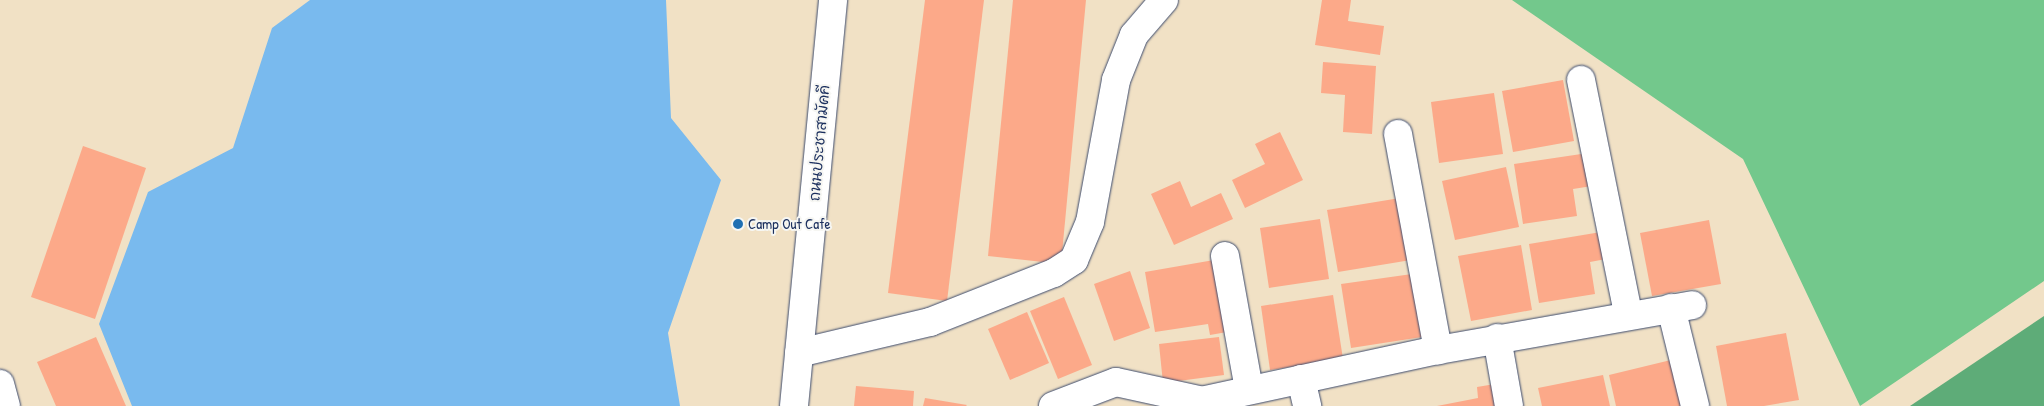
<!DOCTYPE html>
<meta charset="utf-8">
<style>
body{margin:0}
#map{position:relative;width:2044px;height:406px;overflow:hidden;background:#f1e1c5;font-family:"Patrick Hand","Playpen Sans Thai",sans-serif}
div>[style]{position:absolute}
.green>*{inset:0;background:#73c88c}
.forest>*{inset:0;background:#5eac78}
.water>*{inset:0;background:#79baee}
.building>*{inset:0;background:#fca989}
.roads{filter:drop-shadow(0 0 1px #3b4a6d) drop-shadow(0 0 1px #3b4a6d)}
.minor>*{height:28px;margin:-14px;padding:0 14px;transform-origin:14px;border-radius:14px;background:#fff}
.tertiary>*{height:28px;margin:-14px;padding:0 14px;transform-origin:14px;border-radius:14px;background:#fff}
.dots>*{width:14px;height:14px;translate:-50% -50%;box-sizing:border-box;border:2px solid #f6f6f2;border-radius:50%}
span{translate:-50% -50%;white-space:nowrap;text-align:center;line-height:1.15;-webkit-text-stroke:4px #f6f6f2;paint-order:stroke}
.street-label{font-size:15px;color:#1b2f5e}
.poi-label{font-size:15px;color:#1b2f5e}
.left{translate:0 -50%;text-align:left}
</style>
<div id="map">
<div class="green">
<div style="clip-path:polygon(1512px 0,2044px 0,2044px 281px,1860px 406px,1743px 159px)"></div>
</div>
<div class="forest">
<div style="clip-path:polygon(2044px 316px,2044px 406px,1910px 406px)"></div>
</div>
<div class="water">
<div style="clip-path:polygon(310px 0,666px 0,671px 118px,721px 180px,668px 333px,680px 406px,132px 406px,99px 324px,148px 192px,233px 148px,272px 28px)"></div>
</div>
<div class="building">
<div style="clip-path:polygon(925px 0,984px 0,947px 301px,888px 293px)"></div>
<div style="clip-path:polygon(1013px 0,1086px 0,1061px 264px,988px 256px)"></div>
<div style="clip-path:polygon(1322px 0,1351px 0,1348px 21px,1384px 26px,1380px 55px,1315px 45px)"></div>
<div style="clip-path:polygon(1323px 62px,1376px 66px,1372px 134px,1343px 132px,1345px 95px,1321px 93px)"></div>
<div style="clip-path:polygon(1563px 80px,1574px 141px,1513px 152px,1502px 91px)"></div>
<div style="clip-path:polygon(1494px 93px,1503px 154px,1439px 163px,1431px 102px)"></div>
<div style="clip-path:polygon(1280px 132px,1303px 180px,1245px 208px,1232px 180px,1265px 164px,1255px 144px)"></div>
<div style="clip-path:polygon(83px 146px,146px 168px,95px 319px,31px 297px)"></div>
<div style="clip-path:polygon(1588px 153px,1592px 186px,1573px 189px,1577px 216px,1523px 224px,1514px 164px)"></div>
<div style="clip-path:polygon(1506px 167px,1519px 227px,1455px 240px,1442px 181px)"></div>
<div style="clip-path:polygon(1180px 181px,1191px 207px,1221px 193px,1233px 219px,1174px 245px,1151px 194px)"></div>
<div style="clip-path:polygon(1400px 198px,1411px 260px,1338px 272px,1327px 210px)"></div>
<div style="clip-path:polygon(1320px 219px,1329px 279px,1269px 288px,1260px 228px)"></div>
<div style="clip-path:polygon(1709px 220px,1721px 284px,1652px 296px,1640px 233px)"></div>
<div style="clip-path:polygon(1601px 232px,1606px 259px,1590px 262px,1595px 294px,1539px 303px,1529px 244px)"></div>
<div style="clip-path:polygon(1521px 245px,1532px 310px,1471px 321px,1458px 256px)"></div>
<div style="clip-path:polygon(1214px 260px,1227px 332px,1210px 335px,1208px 324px,1155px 332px,1145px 272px)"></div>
<div style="clip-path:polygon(1130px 271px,1150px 328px,1114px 341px,1094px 284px)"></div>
<div style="clip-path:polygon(1412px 274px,1422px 337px,1351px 348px,1341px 284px)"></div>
<div style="clip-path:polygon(1333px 295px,1343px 359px,1270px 370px,1261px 306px)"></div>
<div style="clip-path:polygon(1064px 297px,1092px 365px,1058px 379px,1030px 311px)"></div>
<div style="clip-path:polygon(1027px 312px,1049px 363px,1010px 380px,988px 329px)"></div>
<div style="clip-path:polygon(1786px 333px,1799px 400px,1764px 406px,1727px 406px,1716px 346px)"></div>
<div style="clip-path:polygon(96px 337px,126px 406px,56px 406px,37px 362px)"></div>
<div style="clip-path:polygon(1219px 337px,1224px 375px,1163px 383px,1159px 344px)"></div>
<div style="clip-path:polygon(1675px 359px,1687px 406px,1616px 406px,1609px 375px)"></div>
<div style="clip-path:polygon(1603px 375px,1610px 406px,1542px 406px,1538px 388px)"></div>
<div style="clip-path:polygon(1495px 384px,1498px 406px,1437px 406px,1478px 398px,1477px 387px)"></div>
<div style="clip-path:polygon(856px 386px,914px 391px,913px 406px,854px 406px)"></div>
<div style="clip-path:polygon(925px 398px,967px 405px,966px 406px,923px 406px)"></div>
</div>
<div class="roads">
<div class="minor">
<div style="left:1581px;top:80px;width:239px;rotate:78.6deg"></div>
<div style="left:1398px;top:134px;width:220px;rotate:79.5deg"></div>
<div style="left:1225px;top:256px;width:136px;rotate:79.8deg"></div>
<div style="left:1671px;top:308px;width:101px;rotate:76.2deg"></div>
<div style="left:1497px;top:338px;width:69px;rotate:80deg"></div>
<div style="left:799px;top:353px;width:135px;rotate:-13.3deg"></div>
<div style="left:930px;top:322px;width:133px;rotate:-21.6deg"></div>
<div style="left:1054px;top:273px;width:24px;rotate:-33deg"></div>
<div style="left:1074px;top:260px;width:41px;rotate:-67.2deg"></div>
<div style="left:1090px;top:222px;width:144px;rotate:-79.6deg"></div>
<div style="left:1116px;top:80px;width:48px;rotate:-68.2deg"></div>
<div style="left:1134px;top:35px;width:46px;rotate:-49.4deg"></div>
<div style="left:1301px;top:379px;width:28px;rotate:77deg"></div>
<div style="left:0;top:384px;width:23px;rotate:75deg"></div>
<div style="left:1053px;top:406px;width:67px;rotate:-20.9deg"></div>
<div style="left:1116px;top:382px;width:89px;rotate:12.3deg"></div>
<div style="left:1189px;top:406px;width:4px;rotate:-45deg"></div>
<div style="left:1192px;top:403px;width:252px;rotate:-12.2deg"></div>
<div style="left:1438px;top:350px;width:258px;rotate:-10deg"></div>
</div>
<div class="tertiary">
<div style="left:794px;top:406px;width:408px;rotate:-84.5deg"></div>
</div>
</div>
<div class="dots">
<div style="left:738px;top:224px;background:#1f6fb2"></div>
</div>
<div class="street-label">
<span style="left:819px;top:143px;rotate:-85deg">ถนนประชาสามัคคี</span>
</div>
<div class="poi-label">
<span class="left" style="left:748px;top:224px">Camp Out Cafe</span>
</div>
</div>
